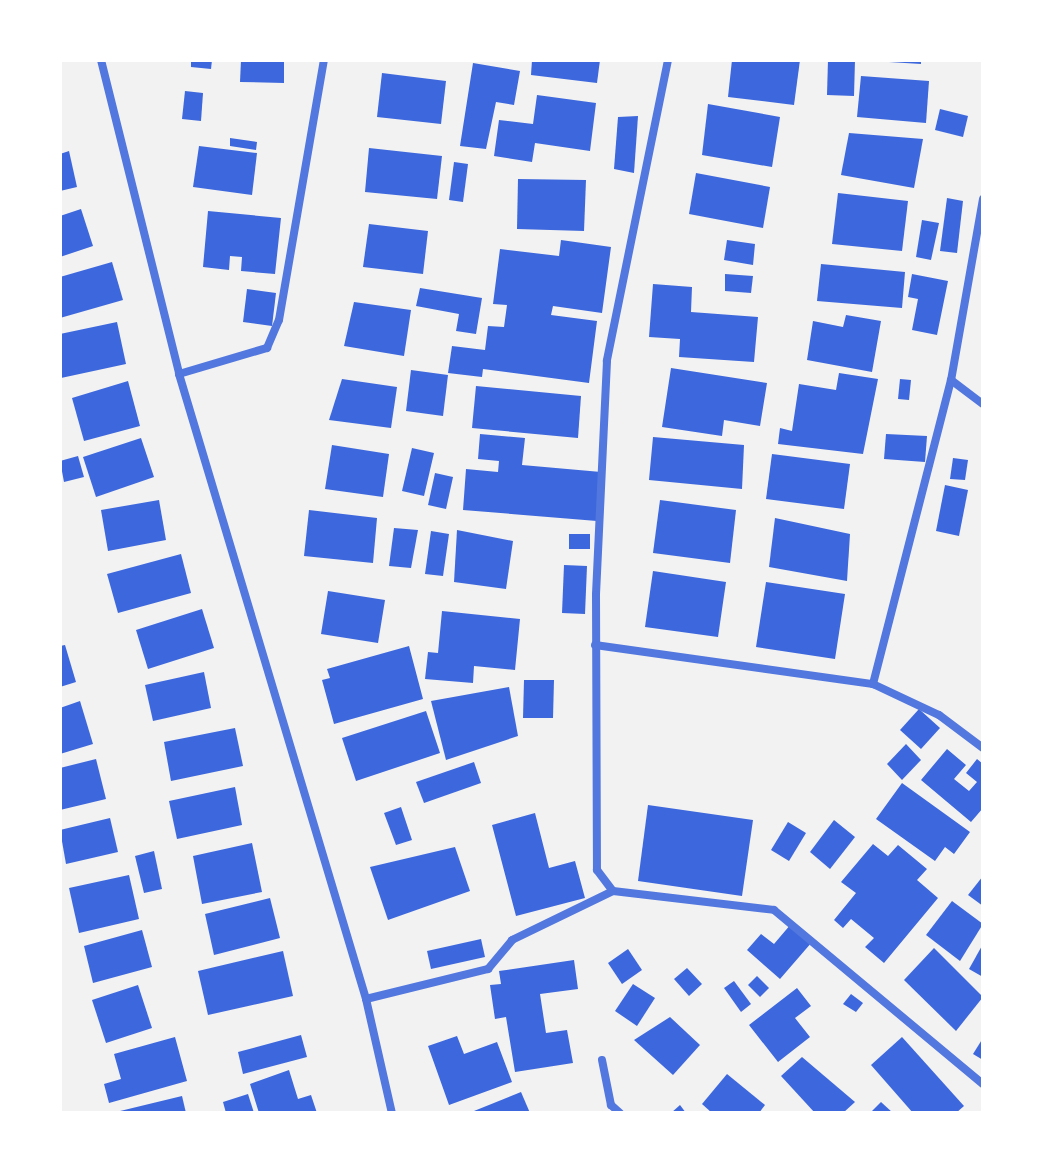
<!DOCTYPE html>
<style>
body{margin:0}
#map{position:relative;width:1043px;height:1173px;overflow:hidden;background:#f2f2f2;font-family:"Open Sans",sans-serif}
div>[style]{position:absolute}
.building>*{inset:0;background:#3d67dc}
.minor>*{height:8px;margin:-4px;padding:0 4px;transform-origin:4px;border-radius:4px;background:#5277de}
span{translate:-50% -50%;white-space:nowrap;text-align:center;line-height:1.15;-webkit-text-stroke:8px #fff;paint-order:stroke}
.frame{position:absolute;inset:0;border:62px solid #fff;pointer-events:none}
</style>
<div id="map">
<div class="building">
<div style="clip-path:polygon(191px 60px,212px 60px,211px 69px,191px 67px)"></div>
<div style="clip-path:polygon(241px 60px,284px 60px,284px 83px,240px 82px)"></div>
<div style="clip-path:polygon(532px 60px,600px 60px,597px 83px,531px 75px)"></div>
<div style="clip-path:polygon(732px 60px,800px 60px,794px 105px,728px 97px)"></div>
<div style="clip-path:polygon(828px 60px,855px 60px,854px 96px,827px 95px)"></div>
<div style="clip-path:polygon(857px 60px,921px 60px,921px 64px)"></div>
<div style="clip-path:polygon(473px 63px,520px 71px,514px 105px,496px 102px,486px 149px,460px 146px)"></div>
<div style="clip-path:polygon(382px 73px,446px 81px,441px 124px,377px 117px)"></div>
<div style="clip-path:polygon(861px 76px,929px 81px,926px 123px,857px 117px)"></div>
<div style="clip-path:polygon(185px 91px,203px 93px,201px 121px,182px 119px)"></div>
<div style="clip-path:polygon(537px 95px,596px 103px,590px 151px,535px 143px,532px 162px,494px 156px,499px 120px,533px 124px)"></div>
<div style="clip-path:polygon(708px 104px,780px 117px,772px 167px,702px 155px)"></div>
<div style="clip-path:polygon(940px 109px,968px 116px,963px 137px,935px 130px)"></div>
<div style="clip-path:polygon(638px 116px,634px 173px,614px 169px,618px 117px)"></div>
<div style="clip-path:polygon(849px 133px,923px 139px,914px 188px,841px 175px)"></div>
<div style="clip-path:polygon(230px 138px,257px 142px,256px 150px,230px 146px)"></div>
<div style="clip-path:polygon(199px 146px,257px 153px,252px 195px,193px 187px)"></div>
<div style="clip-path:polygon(369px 148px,442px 156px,437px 199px,365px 192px)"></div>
<div style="clip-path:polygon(69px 151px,77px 187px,60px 191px,60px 154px)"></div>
<div style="clip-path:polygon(454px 162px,468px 164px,463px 202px,449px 200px)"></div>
<div style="clip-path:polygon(696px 173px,770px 187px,763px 228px,689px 214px)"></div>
<div style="clip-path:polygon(518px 179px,586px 180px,584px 231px,517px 229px)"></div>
<div style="clip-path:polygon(838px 193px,908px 201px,902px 251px,832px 244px)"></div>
<div style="clip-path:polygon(947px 198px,963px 201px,957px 253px,940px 251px)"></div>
<div style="clip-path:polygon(81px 209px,93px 246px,60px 257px,60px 216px)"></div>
<div style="clip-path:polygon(208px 211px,281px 218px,275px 274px,241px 271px,242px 257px,230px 256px,229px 270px,203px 267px)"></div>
<div style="clip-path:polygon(922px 220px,939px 223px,931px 260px,916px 257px)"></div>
<div style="clip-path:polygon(369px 224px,428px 231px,423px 274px,363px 267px)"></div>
<div style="clip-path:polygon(561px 240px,611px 247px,602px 313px,553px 306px,551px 315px,597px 321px,589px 383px,483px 369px,482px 377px,448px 373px,452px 346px,485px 350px,488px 326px,504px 327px,507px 305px,493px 304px,500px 249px,559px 256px)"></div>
<div style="clip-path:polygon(727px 240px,755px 244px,753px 265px,724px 260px)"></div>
<div style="clip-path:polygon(112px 262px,123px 300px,60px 318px,60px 277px)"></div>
<div style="clip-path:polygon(821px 264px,905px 272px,902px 308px,817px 301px)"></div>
<div style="clip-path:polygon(725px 274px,753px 276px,751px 293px,725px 291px)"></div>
<div style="clip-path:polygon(912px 274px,948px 281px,937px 335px,912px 330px,918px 299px,908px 297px)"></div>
<div style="clip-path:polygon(653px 284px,692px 287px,691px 312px,758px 317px,754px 362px,679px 357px,680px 339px,649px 337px)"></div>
<div style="clip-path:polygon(420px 288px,482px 298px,476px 334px,456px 331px,459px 314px,416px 306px)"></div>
<div style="clip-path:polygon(247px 289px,276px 293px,272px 326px,243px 322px)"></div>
<div style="clip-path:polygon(354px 302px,411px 310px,404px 356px,344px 346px)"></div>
<div style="clip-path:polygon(846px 315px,881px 321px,872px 372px,807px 360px,813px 321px,843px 327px)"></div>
<div style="clip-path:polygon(117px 322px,126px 364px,61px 378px,60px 334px)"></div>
<div style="clip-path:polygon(671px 368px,767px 383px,760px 426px,724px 420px,722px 436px,662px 427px)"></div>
<div style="clip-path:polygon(411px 370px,448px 375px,443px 416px,406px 411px)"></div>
<div style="clip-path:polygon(839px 373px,878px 379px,863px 454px,778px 444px,780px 428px,792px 431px,799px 384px,836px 390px)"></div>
<div style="clip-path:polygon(342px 379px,397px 387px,391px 428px,329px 420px)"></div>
<div style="clip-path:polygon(900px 379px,911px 380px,909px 400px,898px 399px)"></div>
<div style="clip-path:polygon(128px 381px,140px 426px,84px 441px,72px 398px)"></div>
<div style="clip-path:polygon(476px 386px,581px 396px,578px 438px,472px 428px)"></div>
<div style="clip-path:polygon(480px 434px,525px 438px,522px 465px,601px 472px,597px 521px,463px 510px,466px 469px,498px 472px,499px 461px,478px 459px)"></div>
<div style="clip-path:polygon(886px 434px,927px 436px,925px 462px,884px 459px)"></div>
<div style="clip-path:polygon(653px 437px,744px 445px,742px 489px,649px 480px)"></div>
<div style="clip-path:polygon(141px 438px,154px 477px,96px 497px,83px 457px)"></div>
<div style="clip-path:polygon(332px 445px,389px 454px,383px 497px,325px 489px)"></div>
<div style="clip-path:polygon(412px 448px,434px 453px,424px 496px,402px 491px)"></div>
<div style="clip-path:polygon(772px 454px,850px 464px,844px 509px,766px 499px)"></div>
<div style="clip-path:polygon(78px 456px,84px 477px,64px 482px,60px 461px)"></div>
<div style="clip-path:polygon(953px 458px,968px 460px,965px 480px,950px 479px)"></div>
<div style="clip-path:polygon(435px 473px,453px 477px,446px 509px,428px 505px)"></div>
<div style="clip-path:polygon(945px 485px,968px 490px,959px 536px,936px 531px)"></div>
<div style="clip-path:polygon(159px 500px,166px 540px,108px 551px,101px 510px)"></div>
<div style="clip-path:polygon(660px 500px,736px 510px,730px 563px,653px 553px)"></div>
<div style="clip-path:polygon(309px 510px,377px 518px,373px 563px,304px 556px)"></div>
<div style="clip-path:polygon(775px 518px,850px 534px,847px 581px,769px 567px)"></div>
<div style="clip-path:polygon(394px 528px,418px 530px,411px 568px,389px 566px)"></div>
<div style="clip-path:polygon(457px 530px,513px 541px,506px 589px,454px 582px)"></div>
<div style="clip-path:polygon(431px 531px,449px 534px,443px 576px,425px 574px)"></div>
<div style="clip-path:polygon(569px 534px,590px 534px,590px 549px,569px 549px)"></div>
<div style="clip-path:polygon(181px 554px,191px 593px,118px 613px,107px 574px)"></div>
<div style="clip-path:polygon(564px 565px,587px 566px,585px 614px,562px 613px)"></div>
<div style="clip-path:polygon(653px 571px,726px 582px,718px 637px,645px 627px)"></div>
<div style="clip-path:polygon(766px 582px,845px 594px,835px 659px,756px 647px)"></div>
<div style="clip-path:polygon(328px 591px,385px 600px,378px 643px,321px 634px)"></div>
<div style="clip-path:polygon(202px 609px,214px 648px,148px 669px,136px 630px)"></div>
<div style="clip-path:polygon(442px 611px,520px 619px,515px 670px,474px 666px,473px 683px,425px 679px,428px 652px,438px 653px)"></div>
<div style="clip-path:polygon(65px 645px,76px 682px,60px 687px,60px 646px)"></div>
<div style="clip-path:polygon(409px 646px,423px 699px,334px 724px,322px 680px,330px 678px,327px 669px)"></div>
<div style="clip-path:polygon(204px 672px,211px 708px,153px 721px,145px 685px)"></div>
<div style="clip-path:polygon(524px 680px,554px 680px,553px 718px,523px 718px)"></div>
<div style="clip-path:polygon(509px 687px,518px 736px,446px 760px,431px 701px)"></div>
<div style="clip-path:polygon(80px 701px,93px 744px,60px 754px,60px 708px)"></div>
<div style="clip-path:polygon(919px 709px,940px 728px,921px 749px,900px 730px)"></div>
<div style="clip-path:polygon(426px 711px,440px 753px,356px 781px,342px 738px)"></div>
<div style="clip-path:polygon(235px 728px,243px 766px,171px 781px,164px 742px)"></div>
<div style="clip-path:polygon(906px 744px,921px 760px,902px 780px,887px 764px)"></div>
<div style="clip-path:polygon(947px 749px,966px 765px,954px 779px,969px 791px,977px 782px,966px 773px,977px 759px,983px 764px,983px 808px,971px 822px,921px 780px)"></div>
<div style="clip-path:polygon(96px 759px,106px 799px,60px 810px,60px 768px)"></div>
<div style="clip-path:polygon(474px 762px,481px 783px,424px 803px,416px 782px)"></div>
<div style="clip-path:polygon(902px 783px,970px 832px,954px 854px,945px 847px,935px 861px,876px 819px)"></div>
<div style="clip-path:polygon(235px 787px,242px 825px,177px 839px,169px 801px)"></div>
<div style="clip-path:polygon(648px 805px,753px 820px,742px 896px,638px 881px)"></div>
<div style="clip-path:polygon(401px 807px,412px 840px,396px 845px,384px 813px)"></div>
<div style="clip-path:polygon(535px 813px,549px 868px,575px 861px,585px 898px,516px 916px,492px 825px)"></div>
<div style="clip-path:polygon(110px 818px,118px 852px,66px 864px,60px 830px)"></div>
<div style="clip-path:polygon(834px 820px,855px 837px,830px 869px,810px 852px)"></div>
<div style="clip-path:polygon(788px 822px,806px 833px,789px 861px,771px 850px)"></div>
<div style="clip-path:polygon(252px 843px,262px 892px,202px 904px,193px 856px)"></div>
<div style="clip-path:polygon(873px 844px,888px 856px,898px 845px,927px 869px,917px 880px,938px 898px,884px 963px,865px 947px,874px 938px,851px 919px,843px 928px,834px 920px,856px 893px,841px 882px)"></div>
<div style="clip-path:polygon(455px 847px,470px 891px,388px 920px,370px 867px)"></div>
<div style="clip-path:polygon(154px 851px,162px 889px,144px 893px,135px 856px)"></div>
<div style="clip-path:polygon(129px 875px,139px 919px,79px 933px,69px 888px)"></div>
<div style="clip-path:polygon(983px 876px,983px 906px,968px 895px)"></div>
<div style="clip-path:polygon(270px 898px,280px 938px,214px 955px,205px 914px)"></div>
<div style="clip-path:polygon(952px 901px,983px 924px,960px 961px,926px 935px)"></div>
<div style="clip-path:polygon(791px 924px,812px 942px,780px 979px,747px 950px,761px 934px,774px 944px)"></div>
<div style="clip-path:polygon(142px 930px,152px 967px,93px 983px,84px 946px)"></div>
<div style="clip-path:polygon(481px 939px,485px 957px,431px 969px,427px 951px)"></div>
<div style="clip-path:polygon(983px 944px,983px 977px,969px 969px)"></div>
<div style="clip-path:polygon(934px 948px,983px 997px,956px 1031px,904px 980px)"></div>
<div style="clip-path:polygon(628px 949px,642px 970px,622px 984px,608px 963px)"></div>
<div style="clip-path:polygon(283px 951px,293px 996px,208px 1015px,198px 971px)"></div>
<div style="clip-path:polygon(574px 960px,578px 989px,540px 994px,546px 1033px,567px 1030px,573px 1063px,515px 1072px,506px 1017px,495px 1019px,490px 985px,501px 984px,499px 971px)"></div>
<div style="clip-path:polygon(687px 968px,702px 984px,689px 996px,674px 979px)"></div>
<div style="clip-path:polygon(757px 976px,769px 988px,760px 997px,748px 985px)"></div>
<div style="clip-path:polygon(734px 981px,751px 1004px,741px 1012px,724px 988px)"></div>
<div style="clip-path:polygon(633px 984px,655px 998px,637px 1026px,615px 1011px)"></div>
<div style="clip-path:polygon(138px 985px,152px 1028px,106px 1043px,92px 1000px)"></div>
<div style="clip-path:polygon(797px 988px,811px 1006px,795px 1018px,810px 1037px,778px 1062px,749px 1025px)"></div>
<div style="clip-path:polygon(851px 994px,863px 1003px,856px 1012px,843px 1004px)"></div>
<div style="clip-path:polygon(670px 1017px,700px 1045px,673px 1075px,634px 1040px)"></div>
<div style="clip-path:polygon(301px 1035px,307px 1057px,243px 1074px,238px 1052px)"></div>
<div style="clip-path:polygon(457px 1036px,464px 1054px,497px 1042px,512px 1082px,449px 1105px,428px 1046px)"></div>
<div style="clip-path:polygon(175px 1037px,187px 1081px,109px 1103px,104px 1084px,121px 1079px,114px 1054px)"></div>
<div style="clip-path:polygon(902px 1037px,964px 1106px,956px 1113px,913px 1113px,871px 1065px)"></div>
<div style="clip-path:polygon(983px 1038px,983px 1060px,973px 1054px)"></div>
<div style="clip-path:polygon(802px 1057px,855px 1102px,843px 1113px,815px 1113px,781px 1076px)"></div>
<div style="clip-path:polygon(289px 1070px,298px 1099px,311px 1095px,317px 1113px,259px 1113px,250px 1084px)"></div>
<div style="clip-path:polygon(727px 1074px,765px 1105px,759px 1113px,712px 1113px,702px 1104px)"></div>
<div style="clip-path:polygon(521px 1092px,530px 1113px,469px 1113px)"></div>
<div style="clip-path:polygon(248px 1094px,254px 1113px,226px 1113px,223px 1102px)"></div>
<div style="clip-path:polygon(182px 1096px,186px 1113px,116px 1113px,116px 1112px)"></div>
<div style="clip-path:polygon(881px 1102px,893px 1113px,870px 1113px)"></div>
<div style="clip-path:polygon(680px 1105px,686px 1113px,671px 1113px)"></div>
</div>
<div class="minor">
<div style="left:101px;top:60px;width:324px;rotate:76deg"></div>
<div style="left:179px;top:374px;width:652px;rotate:73.34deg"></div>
<div style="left:366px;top:999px;width:117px;rotate:77.2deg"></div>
<div style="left:668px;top:60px;width:307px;rotate:101.5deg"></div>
<div style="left:607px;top:361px;width:234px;rotate:92.7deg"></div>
<div style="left:596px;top:595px;width:275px;rotate:89.8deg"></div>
<div style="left:597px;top:870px;width:26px;rotate:53deg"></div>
<div style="left:613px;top:891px;width:162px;rotate:6.7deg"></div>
<div style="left:774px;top:910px;width:272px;rotate:39.8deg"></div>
<div style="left:983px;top:199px;width:184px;rotate:100deg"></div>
<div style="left:951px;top:380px;width:314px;rotate:104.4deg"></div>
<div style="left:873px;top:684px;width:73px;rotate:25.2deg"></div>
<div style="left:939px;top:715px;width:55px;rotate:36.9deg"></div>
<div style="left:179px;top:374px;width:92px;rotate:-16.5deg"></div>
<div style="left:267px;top:348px;width:30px;rotate:-67deg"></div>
<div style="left:279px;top:320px;width:264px;rotate:-80.2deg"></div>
<div style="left:951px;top:380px;width:40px;rotate:37deg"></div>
<div style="left:595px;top:645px;width:281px;rotate:8deg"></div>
<div style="left:366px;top:999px;width:126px;rotate:-13.8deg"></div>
<div style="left:488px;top:969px;width:38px;rotate:-50deg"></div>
<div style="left:512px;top:940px;width:112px;rotate:-25.9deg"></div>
<div style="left:602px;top:1060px;width:46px;rotate:78.7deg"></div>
<div style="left:611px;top:1105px;width:12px;rotate:42deg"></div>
</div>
<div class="frame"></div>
</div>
